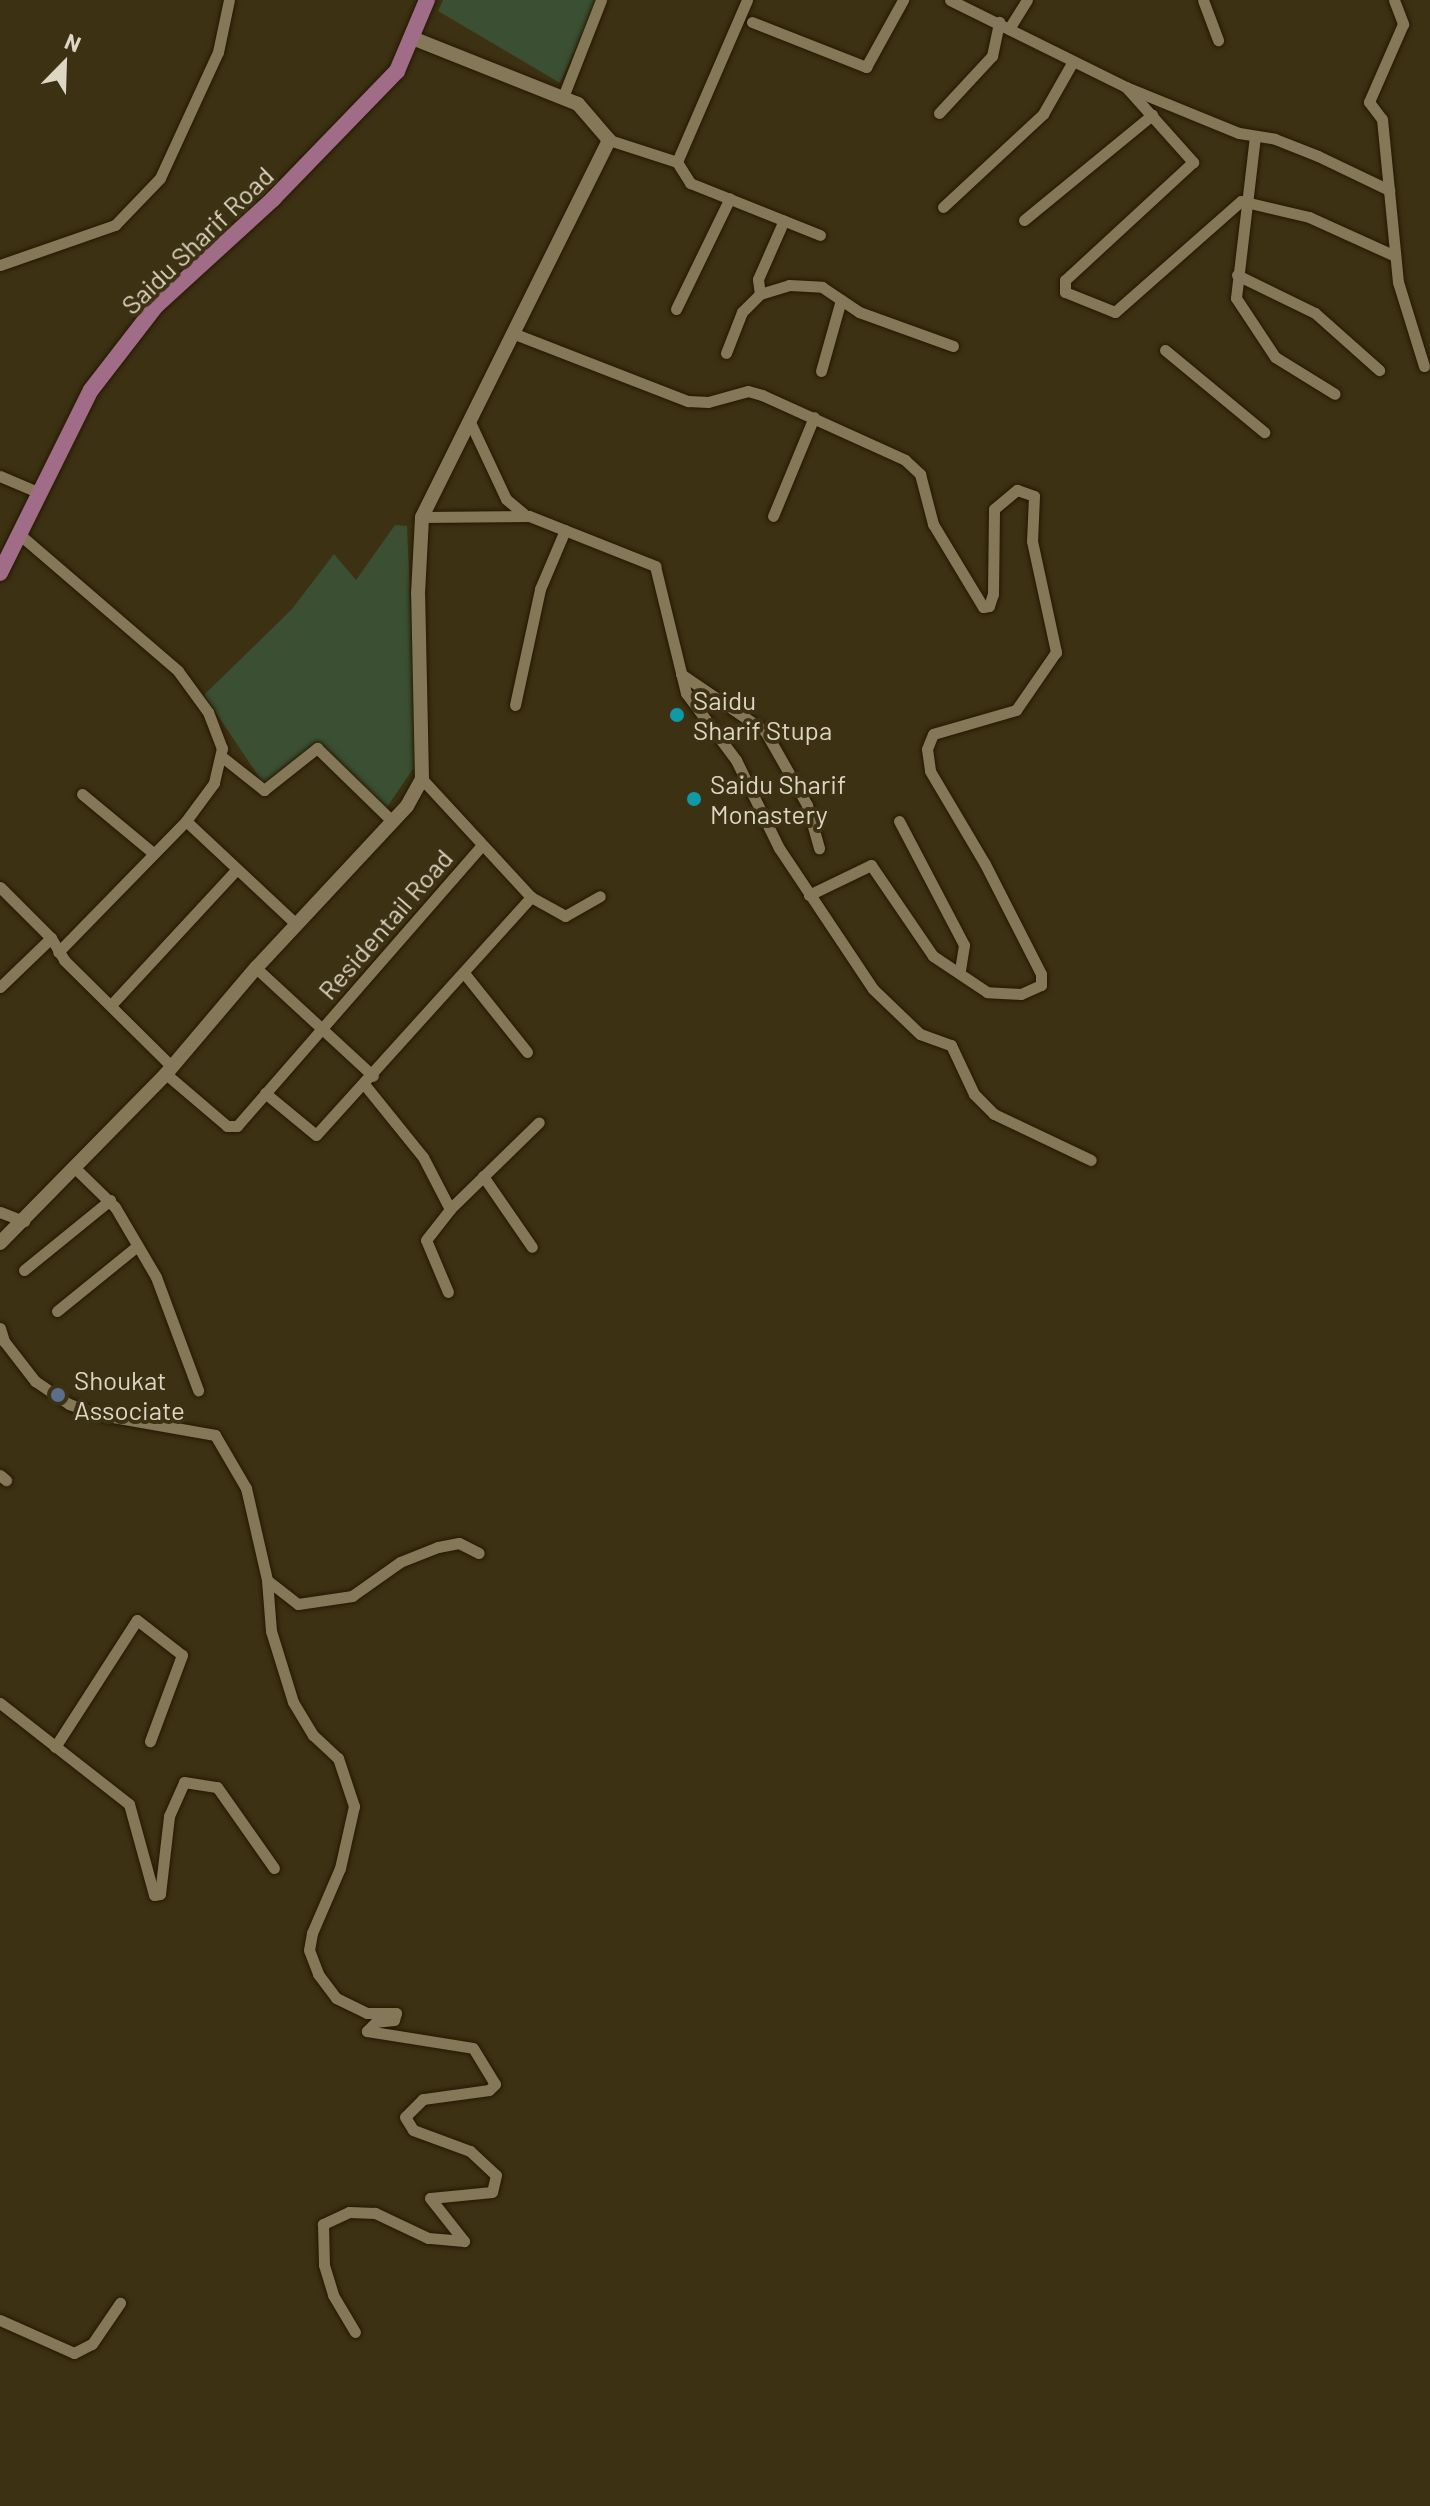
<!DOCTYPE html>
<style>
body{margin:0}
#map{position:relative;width:1430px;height:2506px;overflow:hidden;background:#3d3113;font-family:Barlow,sans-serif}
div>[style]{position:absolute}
.green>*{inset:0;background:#3b4f32}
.roads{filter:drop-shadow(0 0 2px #241800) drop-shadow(0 0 2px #241800)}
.minor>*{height:11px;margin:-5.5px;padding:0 5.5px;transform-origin:5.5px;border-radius:5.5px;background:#857858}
.tertiary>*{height:14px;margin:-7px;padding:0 7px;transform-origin:7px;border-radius:7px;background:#857858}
.primary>*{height:16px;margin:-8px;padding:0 8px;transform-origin:8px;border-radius:8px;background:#a16c87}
.dots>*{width:22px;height:22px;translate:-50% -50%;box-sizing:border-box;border:4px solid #3d3113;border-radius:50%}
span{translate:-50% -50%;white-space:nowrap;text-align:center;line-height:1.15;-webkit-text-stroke:8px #3d3113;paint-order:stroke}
.street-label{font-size:26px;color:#ddd6c5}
.poi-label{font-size:26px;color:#ddd6c5}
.left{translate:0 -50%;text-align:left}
.north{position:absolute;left:24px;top:24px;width:80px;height:80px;-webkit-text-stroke:6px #3d3113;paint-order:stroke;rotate:23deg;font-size:22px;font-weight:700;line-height:32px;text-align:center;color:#ddd6c5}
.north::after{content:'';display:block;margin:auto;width:28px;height:36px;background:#ddd6c5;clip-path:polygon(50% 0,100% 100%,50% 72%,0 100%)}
</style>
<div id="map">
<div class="green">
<div style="clip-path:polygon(443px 0,598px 0,560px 83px,438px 11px)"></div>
<div style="clip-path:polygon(395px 525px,407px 526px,417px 763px,385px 810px,317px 741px,265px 786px,204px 695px,292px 609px,334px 554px,356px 580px)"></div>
</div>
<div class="roads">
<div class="minor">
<div style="left:747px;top:0;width:176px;rotate:113.4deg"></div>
<div style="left:677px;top:162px;width:25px;rotate:58deg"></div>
<div style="left:690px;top:183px;width:140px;rotate:21.8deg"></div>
<div style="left:950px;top:0;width:196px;rotate:26.3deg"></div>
<div style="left:1126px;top:87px;width:122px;rotate:22.2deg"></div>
<div style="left:1239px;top:133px;width:36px;rotate:9deg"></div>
<div style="left:1275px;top:139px;width:46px;rotate:21.6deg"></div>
<div style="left:1318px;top:156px;width:79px;rotate:25.6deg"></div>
<div style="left:1203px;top:0;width:43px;rotate:69.4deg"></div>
<div style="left:1394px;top:0;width:26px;rotate:69deg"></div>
<div style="left:1403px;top:24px;width:85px;rotate:113.6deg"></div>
<div style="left:1369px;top:102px;width:21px;rotate:53deg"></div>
<div style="left:1382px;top:119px;width:164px;rotate:84.4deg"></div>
<div style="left:1398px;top:282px;width:88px;rotate:72.8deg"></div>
<div style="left:752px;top:22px;width:123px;rotate:21.5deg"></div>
<div style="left:866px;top:67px;width:77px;rotate:-61.1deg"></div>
<div style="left:1010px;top:27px;width:32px;rotate:-58deg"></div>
<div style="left:1126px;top:87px;width:101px;rotate:48.2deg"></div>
<div style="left:1193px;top:162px;width:174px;rotate:137.3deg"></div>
<div style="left:1065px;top:280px;width:12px;rotate:90deg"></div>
<div style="left:1065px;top:292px;width:54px;rotate:21.8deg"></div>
<div style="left:1115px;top:312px;width:168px;rotate:-41.4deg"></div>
<div style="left:1241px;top:201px;width:70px;rotate:13.2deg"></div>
<div style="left:1309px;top:217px;width:94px;rotate:24.4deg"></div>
<div style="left:563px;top:97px;width:104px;rotate:-68.6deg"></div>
<div style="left:939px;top:113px;width:78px;rotate:-47.1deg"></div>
<div style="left:992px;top:56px;width:35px;rotate:-78deg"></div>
<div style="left:1255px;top:136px;width:163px;rotate:96.7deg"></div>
<div style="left:1236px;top:298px;width:71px;rotate:56.5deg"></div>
<div style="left:1275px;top:357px;width:70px;rotate:31.7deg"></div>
<div style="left:609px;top:140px;width:71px;rotate:17.9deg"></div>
<div style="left:943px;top:207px;width:137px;rotate:-42.9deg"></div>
<div style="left:1043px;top:114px;width:59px;rotate:-60.4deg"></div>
<div style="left:1024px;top:220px;width:166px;rotate:-39.4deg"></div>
<div style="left:0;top:265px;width:122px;rotate:-19.2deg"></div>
<div style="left:115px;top:225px;width:65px;rotate:-46.2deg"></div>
<div style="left:160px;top:178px;width:139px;rotate:-65.3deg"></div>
<div style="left:218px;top:52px;width:53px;rotate:-78.1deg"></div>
<div style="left:1237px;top:275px;width:87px;rotate:26deg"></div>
<div style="left:1315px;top:313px;width:86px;rotate:41.7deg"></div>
<div style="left:760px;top:294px;width:15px;rotate:-98deg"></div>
<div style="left:758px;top:279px;width:64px;rotate:-66.2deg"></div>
<div style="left:676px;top:309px;width:123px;rotate:-64.1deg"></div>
<div style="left:515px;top:334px;width:186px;rotate:21.2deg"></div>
<div style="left:688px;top:401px;width:20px;rotate:3deg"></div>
<div style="left:708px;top:402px;width:41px;rotate:-15.4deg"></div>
<div style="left:748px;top:391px;width:15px;rotate:16deg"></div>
<div style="left:762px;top:395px;width:157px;rotate:24.4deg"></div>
<div style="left:905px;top:460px;width:21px;rotate:43deg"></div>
<div style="left:920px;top:474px;width:52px;rotate:75.4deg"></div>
<div style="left:933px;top:524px;width:97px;rotate:58.9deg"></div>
<div style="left:983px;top:607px;width:6px;rotate:-9deg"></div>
<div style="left:989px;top:606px;width:13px;rotate:-72deg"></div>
<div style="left:993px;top:594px;width:85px;rotate:-89.3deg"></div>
<div style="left:994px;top:509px;width:30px;rotate:-40deg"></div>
<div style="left:1017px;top:490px;width:18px;rotate:19deg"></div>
<div style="left:1034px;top:496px;width:45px;rotate:92.5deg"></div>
<div style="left:1032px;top:541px;width:114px;rotate:77.8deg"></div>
<div style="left:1056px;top:652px;width:70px;rotate:124.6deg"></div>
<div style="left:1016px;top:710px;width:86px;rotate:163.9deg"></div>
<div style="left:933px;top:734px;width:16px;rotate:112deg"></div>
<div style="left:927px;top:749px;width:22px;rotate:82deg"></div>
<div style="left:930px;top:771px;width:108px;rotate:59.4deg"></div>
<div style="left:985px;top:864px;width:123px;rotate:63deg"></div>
<div style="left:1041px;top:974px;width:11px;rotate:90deg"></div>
<div style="left:1041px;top:985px;width:22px;rotate:156deg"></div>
<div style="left:1021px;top:994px;width:34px;rotate:-177deg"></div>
<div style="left:987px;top:992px;width:65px;rotate:-146.3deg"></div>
<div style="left:933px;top:956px;width:110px;rotate:-124.3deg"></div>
<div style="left:871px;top:865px;width:69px;rotate:154.2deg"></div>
<div style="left:1165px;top:350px;width:129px;rotate:39.6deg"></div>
<div style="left:726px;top:353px;width:44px;rotate:-68.7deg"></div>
<div style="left:742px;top:312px;width:25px;rotate:-45deg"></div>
<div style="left:760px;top:294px;width:30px;rotate:-17deg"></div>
<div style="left:789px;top:285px;width:33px;rotate:3deg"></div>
<div style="left:822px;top:287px;width:45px;rotate:34deg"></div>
<div style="left:859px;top:312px;width:100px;rotate:19.9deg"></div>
<div style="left:821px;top:371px;width:74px;rotate:-74.3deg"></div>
<div style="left:469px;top:420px;width:87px;rotate:64.9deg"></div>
<div style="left:506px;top:499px;width:23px;rotate:40deg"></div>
<div style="left:0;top:476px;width:43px;rotate:23deg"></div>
<div style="left:773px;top:516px;width:107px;rotate:-67.5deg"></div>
<div style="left:422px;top:517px;width:107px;rotate:-0.5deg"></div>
<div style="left:529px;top:516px;width:136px;rotate:21.6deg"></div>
<div style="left:655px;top:566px;width:131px;rotate:76.3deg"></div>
<div style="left:686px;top:693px;width:84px;rotate:53.3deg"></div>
<div style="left:736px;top:760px;width:98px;rotate:64deg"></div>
<div style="left:779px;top:848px;width:169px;rotate:56.3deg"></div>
<div style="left:873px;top:989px;width:65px;rotate:43.8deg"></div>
<div style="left:920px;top:1034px;width:33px;rotate:20deg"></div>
<div style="left:951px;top:1045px;width:54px;rotate:64.9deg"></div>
<div style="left:974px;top:1094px;width:28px;rotate:45deg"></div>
<div style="left:994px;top:1114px;width:107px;rotate:25.4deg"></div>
<div style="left:19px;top:534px;width:210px;rotate:40.7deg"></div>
<div style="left:178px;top:671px;width:51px;rotate:53.8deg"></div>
<div style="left:208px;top:712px;width:39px;rotate:69deg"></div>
<div style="left:222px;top:748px;width:36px;rotate:103deg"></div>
<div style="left:214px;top:783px;width:47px;rotate:126.4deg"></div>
<div style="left:186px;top:821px;width:183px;rotate:134.3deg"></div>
<div style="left:681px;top:674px;width:102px;rotate:34.2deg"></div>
<div style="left:765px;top:731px;width:85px;rotate:60.4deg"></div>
<div style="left:807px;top:805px;width:45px;rotate:74.4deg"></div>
<div style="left:515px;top:705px;width:119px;rotate:-77.8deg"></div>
<div style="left:540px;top:589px;width:64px;rotate:-67deg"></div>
<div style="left:221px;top:756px;width:55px;rotate:38.3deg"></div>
<div style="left:264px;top:790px;width:68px;rotate:-38.4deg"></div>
<div style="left:317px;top:748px;width:105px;rotate:44.2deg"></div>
<div style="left:422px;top:779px;width:161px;rotate:47.3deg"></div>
<div style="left:531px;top:897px;width:39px;rotate:29deg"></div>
<div style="left:565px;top:916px;width:40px;rotate:-29.7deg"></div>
<div style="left:82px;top:794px;width:92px;rotate:39.7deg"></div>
<div style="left:186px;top:821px;width:151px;rotate:43.1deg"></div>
<div style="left:899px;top:821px;width:140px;rotate:62.3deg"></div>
<div style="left:964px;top:945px;width:26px;rotate:99deg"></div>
<div style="left:0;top:887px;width:72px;rotate:45deg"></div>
<div style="left:51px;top:938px;width:26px;rotate:59deg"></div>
<div style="left:64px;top:960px;width:152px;rotate:44.7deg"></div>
<div style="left:256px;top:968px;width:159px;rotate:42.7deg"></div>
<div style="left:464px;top:973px;width:101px;rotate:51.4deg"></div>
<div style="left:0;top:987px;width:71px;rotate:-43.9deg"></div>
<div style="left:111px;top:1005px;width:185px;rotate:-47.2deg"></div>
<div style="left:166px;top:1074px;width:80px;rotate:40.4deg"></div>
<div style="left:227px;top:1126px;width:10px"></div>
<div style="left:237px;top:1126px;width:371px;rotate:-48.9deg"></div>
<div style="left:364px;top:1084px;width:94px;rotate:51.1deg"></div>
<div style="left:423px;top:1157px;width:59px;rotate:62.6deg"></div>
<div style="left:265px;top:1093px;width:66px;rotate:39.5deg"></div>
<div style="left:316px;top:1135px;width:321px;rotate:-47.9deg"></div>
<div style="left:76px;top:1169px;width:54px;rotate:44.3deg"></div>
<div style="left:115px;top:1207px;width:81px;rotate:59.6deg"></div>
<div style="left:156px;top:1277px;width:121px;rotate:69.6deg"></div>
<div style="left:483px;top:1176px;width:86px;rotate:55.4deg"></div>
<div style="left:0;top:1212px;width:26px;rotate:21deg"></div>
<div style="left:24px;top:1270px;width:111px;rotate:-39.1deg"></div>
<div style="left:448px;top:1292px;width:56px;rotate:-112.9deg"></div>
<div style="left:426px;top:1240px;width:39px;rotate:-52deg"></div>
<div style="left:450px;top:1209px;width:124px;rotate:-44.3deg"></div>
<div style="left:57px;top:1311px;width:102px;rotate:-39deg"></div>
<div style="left:0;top:1328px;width:14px;rotate:73deg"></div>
<div style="left:4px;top:1341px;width:51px;rotate:52.2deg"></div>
<div style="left:35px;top:1381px;width:41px;rotate:34.1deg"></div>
<div style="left:69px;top:1404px;width:29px;rotate:20deg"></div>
<div style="left:96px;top:1414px;width:121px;rotate:10deg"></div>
<div style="left:215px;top:1435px;width:61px;rotate:59.7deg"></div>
<div style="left:246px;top:1488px;width:94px;rotate:77.1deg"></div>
<div style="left:267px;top:1580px;width:39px;rotate:38deg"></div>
<div style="left:298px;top:1604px;width:55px;rotate:-8.4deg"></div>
<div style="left:352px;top:1596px;width:59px;rotate:-35.3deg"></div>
<div style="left:400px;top:1562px;width:41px;rotate:-21.5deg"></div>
<div style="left:438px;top:1547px;width:21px;rotate:-11deg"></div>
<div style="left:459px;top:1543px;width:22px;rotate:27deg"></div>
<div style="left:0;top:1475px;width:8px;rotate:40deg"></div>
<div style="left:267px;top:1580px;width:51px;rotate:85.5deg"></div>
<div style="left:271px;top:1631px;width:74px;rotate:72.8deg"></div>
<div style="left:293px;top:1702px;width:39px;rotate:59deg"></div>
<div style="left:313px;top:1735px;width:34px;rotate:43deg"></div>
<div style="left:338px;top:1758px;width:51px;rotate:71.6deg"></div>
<div style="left:354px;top:1806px;width:64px;rotate:102.7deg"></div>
<div style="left:340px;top:1868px;width:71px;rotate:113.3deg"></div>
<div style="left:312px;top:1933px;width:17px;rotate:100deg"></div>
<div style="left:309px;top:1950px;width:26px;rotate:69deg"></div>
<div style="left:318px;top:1974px;width:30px;rotate:53deg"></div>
<div style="left:336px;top:1998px;width:34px;rotate:26deg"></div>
<div style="left:367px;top:2013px;width:29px"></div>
<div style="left:396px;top:2013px;width:7px;rotate:106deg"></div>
<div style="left:394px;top:2020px;width:18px;rotate:174deg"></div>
<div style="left:376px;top:2022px;width:13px;rotate:135deg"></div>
<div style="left:367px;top:2031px;width:107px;rotate:9.1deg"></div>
<div style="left:473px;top:2048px;width:42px;rotate:58.6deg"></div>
<div style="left:495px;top:2084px;width:8px;rotate:135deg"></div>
<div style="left:489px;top:2090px;width:67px;rotate:172.2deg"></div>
<div style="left:423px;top:2099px;width:25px;rotate:135deg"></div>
<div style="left:405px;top:2117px;width:15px;rotate:58deg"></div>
<div style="left:413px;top:2130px;width:61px;rotate:20.2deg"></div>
<div style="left:470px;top:2151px;width:35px;rotate:43deg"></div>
<div style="left:496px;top:2175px;width:17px;rotate:103deg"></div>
<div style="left:492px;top:2192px;width:62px;rotate:174.5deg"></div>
<div style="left:430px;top:2198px;width:55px;rotate:51.7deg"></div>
<div style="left:464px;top:2241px;width:36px;rotate:-175deg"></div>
<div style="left:428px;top:2238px;width:59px;rotate:-154.7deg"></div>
<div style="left:375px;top:2213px;width:26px;rotate:-178deg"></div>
<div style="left:349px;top:2212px;width:29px;rotate:155deg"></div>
<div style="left:323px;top:2224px;width:41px;rotate:88.6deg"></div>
<div style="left:324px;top:2265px;width:31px;rotate:73deg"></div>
<div style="left:333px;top:2295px;width:43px;rotate:59.3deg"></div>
<div style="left:0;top:1703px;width:164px;rotate:38.1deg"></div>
<div style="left:129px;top:1804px;width:94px;rotate:74.6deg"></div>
<div style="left:154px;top:1895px;width:6px;rotate:-9deg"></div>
<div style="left:160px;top:1894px;width:79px;rotate:-83.4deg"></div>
<div style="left:169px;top:1816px;width:37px;rotate:-66deg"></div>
<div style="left:184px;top:1782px;width:33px;rotate:9deg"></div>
<div style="left:217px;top:1787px;width:99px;rotate:54.9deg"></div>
<div style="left:55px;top:1747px;width:151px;rotate:-57.2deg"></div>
<div style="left:137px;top:1620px;width:57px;rotate:37.9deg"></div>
<div style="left:182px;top:1655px;width:92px;rotate:110.4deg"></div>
<div style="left:0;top:2320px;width:81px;rotate:24deg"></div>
<div style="left:74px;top:2353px;width:20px;rotate:-27deg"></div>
<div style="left:92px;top:2344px;width:50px;rotate:-55.7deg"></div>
</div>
<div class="tertiary">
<div style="left:0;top:1243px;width:237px;rotate:-45.5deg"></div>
<div style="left:166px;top:1074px;width:139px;rotate:-49.7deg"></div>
<div style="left:256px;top:968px;width:221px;rotate:-47deg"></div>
<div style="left:407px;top:806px;width:31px;rotate:-61deg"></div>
<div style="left:422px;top:779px;width:185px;rotate:-91.2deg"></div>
<div style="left:418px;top:594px;width:77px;rotate:-87deg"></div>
<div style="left:422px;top:517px;width:421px;rotate:-63.6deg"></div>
<div style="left:609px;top:140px;width:48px;rotate:-130.7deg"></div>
<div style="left:578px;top:104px;width:179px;rotate:-158.3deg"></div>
</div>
<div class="primary">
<div style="left:0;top:573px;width:204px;rotate:-63.6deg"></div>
<div style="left:91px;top:390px;width:106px;rotate:-52.3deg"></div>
<div style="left:156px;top:306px;width:159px;rotate:-42.4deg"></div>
<div style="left:273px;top:199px;width:178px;rotate:-45.9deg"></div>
<div style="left:397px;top:71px;width:77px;rotate:-67.1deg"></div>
</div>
</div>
<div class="dots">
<div style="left:677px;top:715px;background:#0f9aa8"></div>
<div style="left:694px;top:799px;background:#0f9aa8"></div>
<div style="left:58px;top:1395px;background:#5c6f8a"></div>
</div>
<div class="street-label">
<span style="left:197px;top:240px;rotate:-44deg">Saidu Sharif Road</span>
<span style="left:385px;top:924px;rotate:-49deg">Residentail Road</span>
</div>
<div class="poi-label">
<span class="left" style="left:693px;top:715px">Saidu<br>Sharif Stupa</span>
<span class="left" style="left:710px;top:799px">Saidu Sharif<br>Monastery</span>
<span class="left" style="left:74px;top:1395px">Shoukat<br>Associate</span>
</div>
<div class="north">N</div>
</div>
